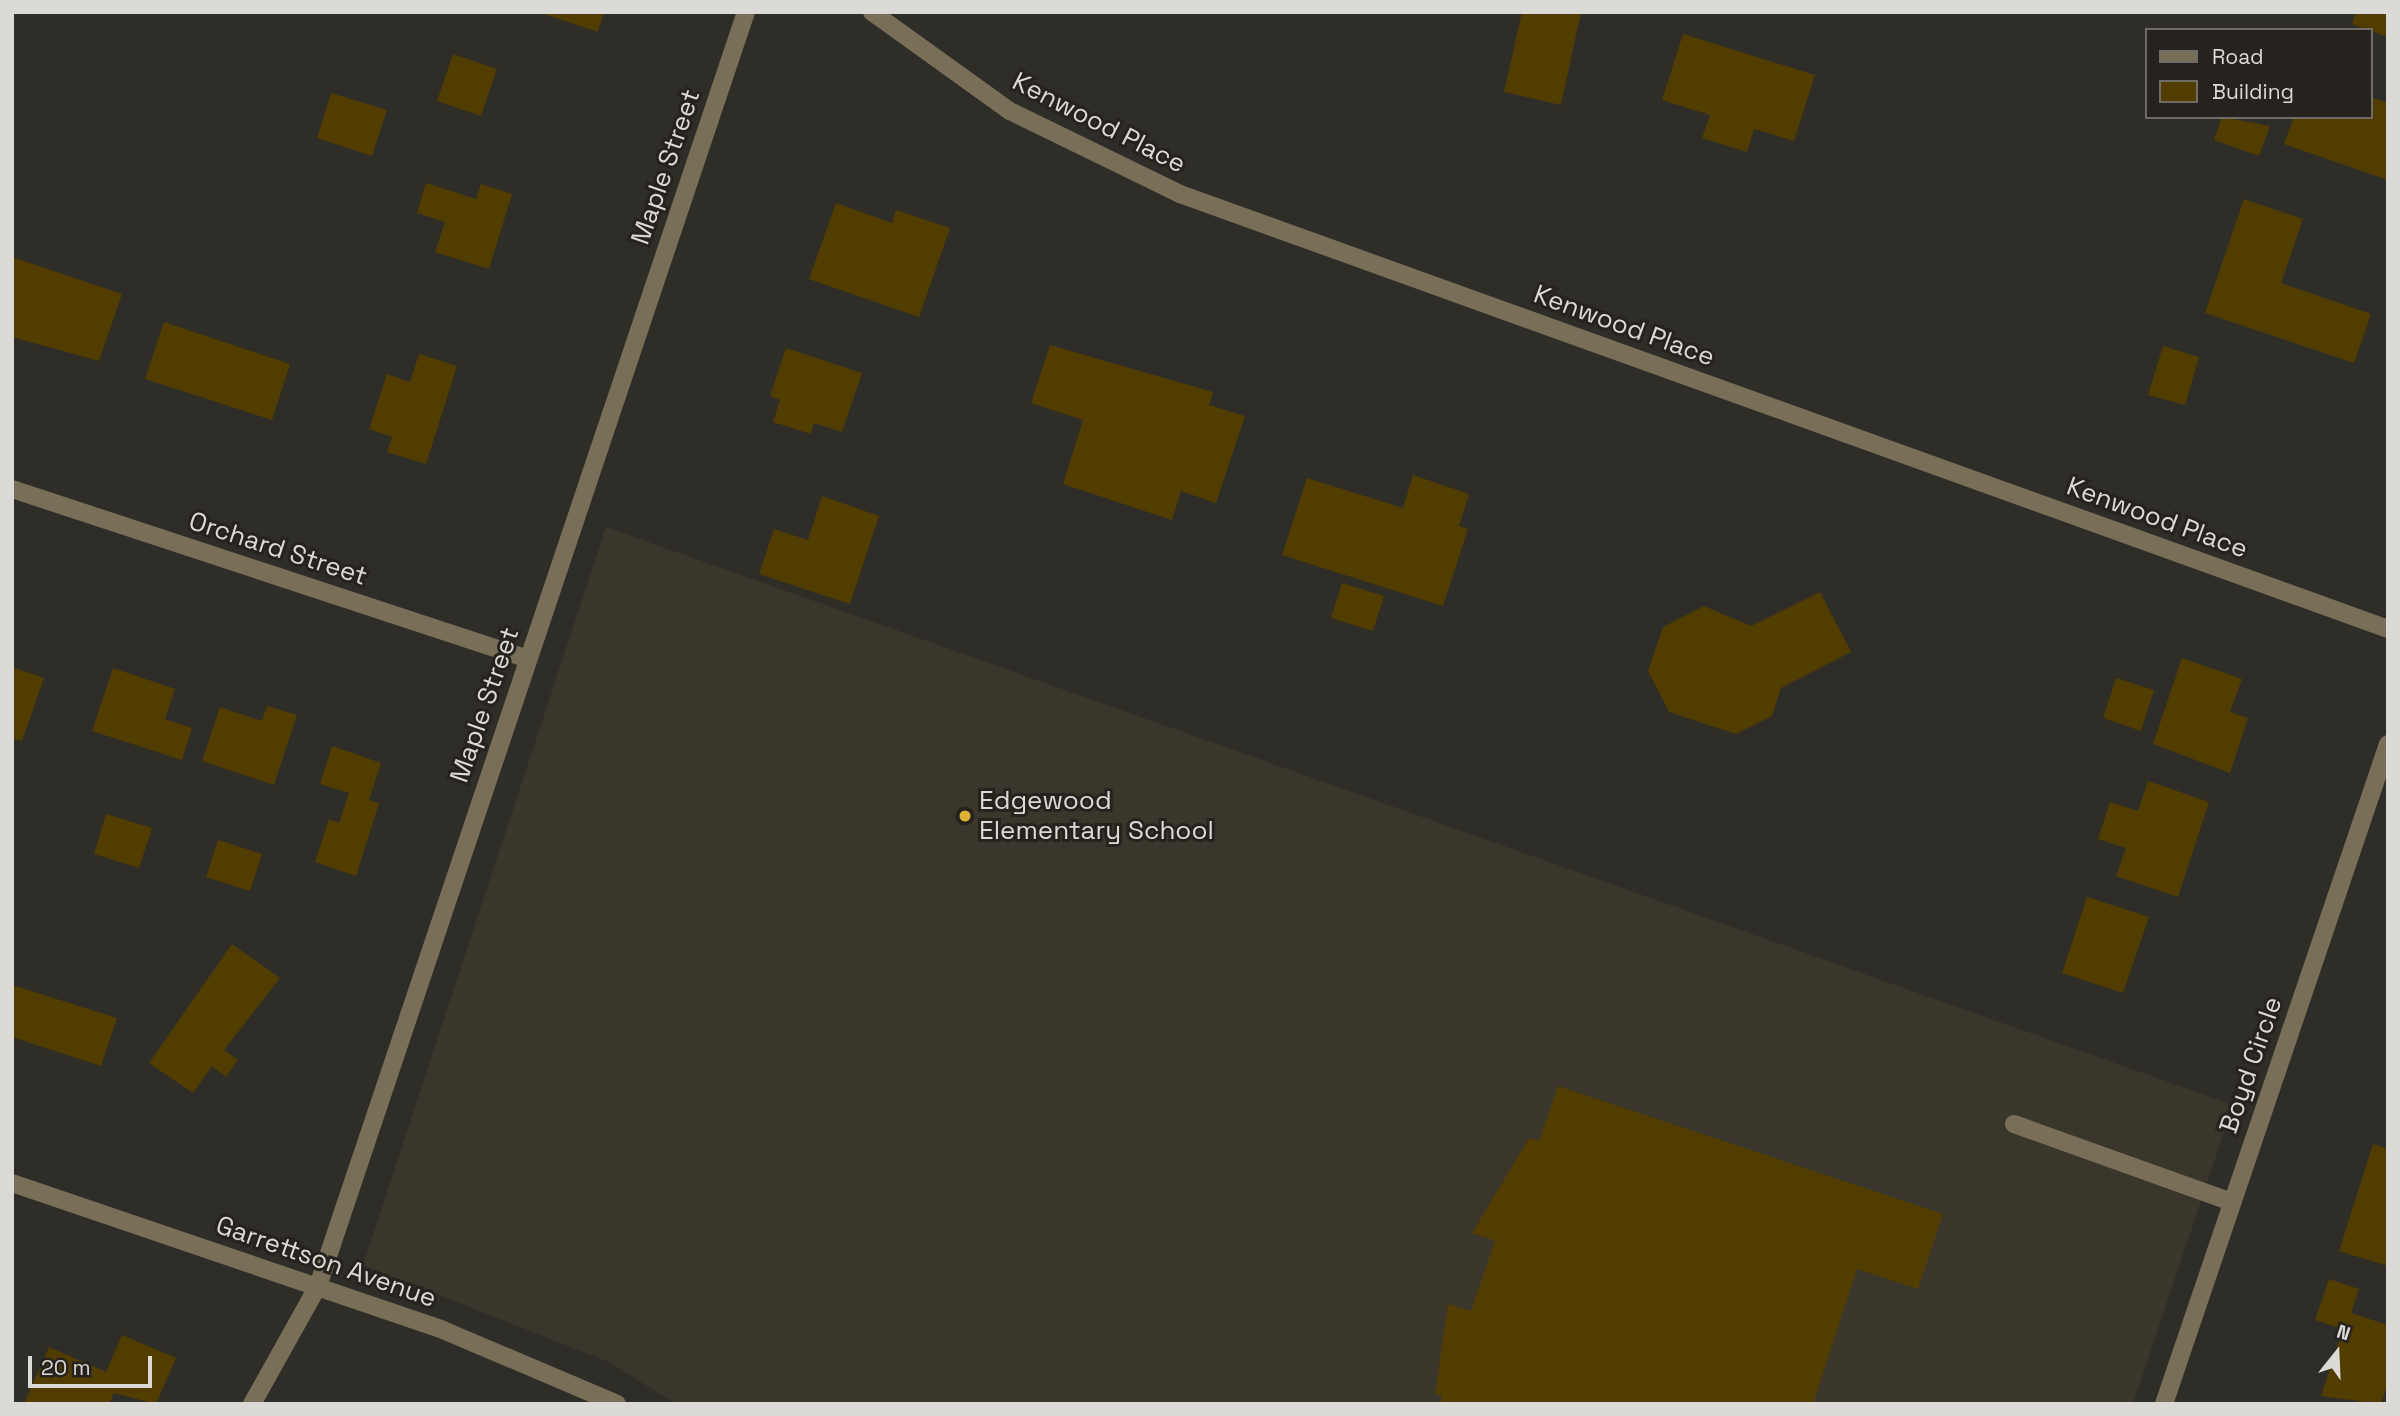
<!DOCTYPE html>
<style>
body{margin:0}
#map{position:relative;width:2400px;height:1416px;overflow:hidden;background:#2f2d28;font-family:"Space Grotesk",sans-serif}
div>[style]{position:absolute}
.built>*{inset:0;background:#3b362b}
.building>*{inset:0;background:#513d00}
.minor>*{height:18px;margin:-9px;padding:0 9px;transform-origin:9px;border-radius:9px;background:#796f59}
.dots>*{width:19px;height:19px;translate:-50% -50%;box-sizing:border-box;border:4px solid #26231e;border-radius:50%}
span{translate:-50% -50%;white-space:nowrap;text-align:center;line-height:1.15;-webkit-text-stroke:6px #26231e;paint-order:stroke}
.street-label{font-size:26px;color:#dcdad7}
.poi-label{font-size:26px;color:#dcdad7}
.left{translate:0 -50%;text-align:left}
.frame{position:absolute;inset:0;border:14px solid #dcdad7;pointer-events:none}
.legend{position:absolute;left:2145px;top:28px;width:228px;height:91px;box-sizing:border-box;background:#26231e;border:2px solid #6f6c68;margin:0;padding:9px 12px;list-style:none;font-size:21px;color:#dcdad7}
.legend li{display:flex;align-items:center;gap:14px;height:35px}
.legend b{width:35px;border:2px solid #6f6c68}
.north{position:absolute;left:2302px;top:1318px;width:70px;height:70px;-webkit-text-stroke:5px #26231e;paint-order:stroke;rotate:18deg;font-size:19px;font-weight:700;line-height:28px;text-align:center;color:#dcdad7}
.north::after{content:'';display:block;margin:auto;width:24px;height:32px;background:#dcdad7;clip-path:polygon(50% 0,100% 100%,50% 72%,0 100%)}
.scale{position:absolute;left:28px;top:1356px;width:124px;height:32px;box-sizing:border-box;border:4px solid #dcdad7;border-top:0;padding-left:9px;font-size:21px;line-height:24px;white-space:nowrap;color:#dcdad7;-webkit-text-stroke:5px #26231e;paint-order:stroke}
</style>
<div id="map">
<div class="built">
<div style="clip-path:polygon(606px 527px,2233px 1105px,2133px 1404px,676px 1404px,609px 1362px,363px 1265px)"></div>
</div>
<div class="building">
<div style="clip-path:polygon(538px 12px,604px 12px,598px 32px)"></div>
<div style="clip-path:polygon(1522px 12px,1581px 12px,1561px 105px,1504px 92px)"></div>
<div style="clip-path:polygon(2356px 12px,2388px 12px,2388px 37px,2352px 24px)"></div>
<div style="clip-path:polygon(1683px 34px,1815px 75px,1794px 141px,1754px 129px,1747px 152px,1702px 138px,1710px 115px,1662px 100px)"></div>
<div style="clip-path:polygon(453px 54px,497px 69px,481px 116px,437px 101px)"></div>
<div style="clip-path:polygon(331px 93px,387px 110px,372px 156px,317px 138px)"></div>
<div style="clip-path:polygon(2370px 97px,2388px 103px,2388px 180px,2284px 144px,2294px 117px,2370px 117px)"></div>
<div style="clip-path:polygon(2222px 117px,2270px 126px,2259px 156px,2214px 140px)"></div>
<div style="clip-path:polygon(426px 183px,476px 199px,481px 184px,512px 194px,489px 269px,435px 252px,445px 222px,417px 213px)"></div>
<div style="clip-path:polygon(2244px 199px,2303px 219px,2281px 283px,2371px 314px,2354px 363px,2205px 313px)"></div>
<div style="clip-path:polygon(836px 203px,892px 223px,896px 210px,950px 228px,919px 317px,809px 279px)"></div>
<div style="clip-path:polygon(12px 257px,122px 294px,99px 361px,12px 337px)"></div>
<div style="clip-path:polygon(164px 322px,290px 364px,272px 420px,145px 379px)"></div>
<div style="clip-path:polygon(1050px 345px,1213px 392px,1209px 405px,1245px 416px,1216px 503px,1181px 491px,1172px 520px,1063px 484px,1083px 420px,1031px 403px)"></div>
<div style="clip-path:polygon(2163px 346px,2199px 357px,2185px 405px,2148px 395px)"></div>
<div style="clip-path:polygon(786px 348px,862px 373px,842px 432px,814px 423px,811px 434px,773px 422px,780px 400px,770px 396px)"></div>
<div style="clip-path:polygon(419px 354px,457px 366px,426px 464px,387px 452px,392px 437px,369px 429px,387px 374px,410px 382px)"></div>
<div style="clip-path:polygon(1413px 475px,1469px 494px,1459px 526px,1468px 529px,1443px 606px,1282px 555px,1307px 478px,1403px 508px)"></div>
<div style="clip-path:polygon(822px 496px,879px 516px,850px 604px,759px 574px,774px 529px,808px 540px)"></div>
<div style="clip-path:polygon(1342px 583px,1384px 596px,1373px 631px,1331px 618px)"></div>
<div style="clip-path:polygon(1820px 592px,1851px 652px,1781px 688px,1772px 716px,1736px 734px,1669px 712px,1648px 671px,1663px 627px,1704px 606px,1751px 626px)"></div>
<div style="clip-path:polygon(2182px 658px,2242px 679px,2230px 712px,2248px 718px,2230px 773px,2153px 744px)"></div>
<div style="clip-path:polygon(12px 667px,44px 678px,22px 741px,12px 738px)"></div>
<div style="clip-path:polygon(113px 668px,175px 689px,165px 719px,192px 728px,182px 760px,92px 731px)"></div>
<div style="clip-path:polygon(2116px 678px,2154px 690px,2141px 731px,2103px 718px)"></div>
<div style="clip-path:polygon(267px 706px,297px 715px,274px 785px,202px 761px,220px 707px,262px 721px)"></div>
<div style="clip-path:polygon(332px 746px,381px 763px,369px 800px,379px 803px,356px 876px,315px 862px,329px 819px,339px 823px,349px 793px,320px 784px)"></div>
<div style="clip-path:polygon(2148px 781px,2209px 802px,2178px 897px,2116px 876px,2126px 848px,2098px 839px,2110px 802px,2138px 811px)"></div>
<div style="clip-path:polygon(106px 814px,152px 828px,139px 868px,94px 854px)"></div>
<div style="clip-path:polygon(218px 840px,262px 854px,250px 891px,206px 877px)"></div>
<div style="clip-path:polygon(2087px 897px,2149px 917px,2123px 993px,2062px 973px)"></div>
<div style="clip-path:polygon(232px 944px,280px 978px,224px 1050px,238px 1060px,226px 1077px,212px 1066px,193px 1093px,149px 1063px)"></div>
<div style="clip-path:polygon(12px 985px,117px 1018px,101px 1066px,12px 1037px)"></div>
<div style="clip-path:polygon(1558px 1086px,1943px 1214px,1918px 1289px,1857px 1269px,1813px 1404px,1440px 1404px,1442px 1396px,1435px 1394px,1448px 1304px,1471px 1311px,1495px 1241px,1472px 1233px,1529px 1138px,1539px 1141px)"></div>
<div style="clip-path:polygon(2373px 1144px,2388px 1149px,2388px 1266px,2339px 1251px)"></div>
<div style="clip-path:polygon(2329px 1279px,2359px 1289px,2351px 1313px,2388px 1325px,2388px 1382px,2381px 1404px,2321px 1396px,2343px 1329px,2315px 1320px)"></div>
<div style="clip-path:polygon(122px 1335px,176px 1358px,156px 1404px,114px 1393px,109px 1404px,24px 1404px,49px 1347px,106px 1372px)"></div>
</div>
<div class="minor">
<div style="left:872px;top:12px;width:170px;rotate:35.7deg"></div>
<div style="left:1010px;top:111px;width:189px;rotate:26deg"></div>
<div style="left:1180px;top:194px;width:1284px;rotate:19.8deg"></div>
<div style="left:12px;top:489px;width:543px;rotate:18.23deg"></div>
<div style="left:2014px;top:1124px;width:232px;rotate:19.7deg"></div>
<div style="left:12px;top:1183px;width:455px;rotate:18.8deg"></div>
<div style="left:443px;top:1330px;width:189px;rotate:23deg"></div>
<div style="left:252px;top:1404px;width:135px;rotate:-60.8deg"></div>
<div style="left:318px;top:1286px;width:1344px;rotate:-71.43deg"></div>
<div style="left:2164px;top:1404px;width:697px;rotate:-71.25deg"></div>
</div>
<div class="dots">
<div style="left:965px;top:816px;background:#ddb133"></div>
</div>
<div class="street-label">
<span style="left:1099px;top:123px;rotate:27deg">Kenwood Place</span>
<span style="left:666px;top:167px;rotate:-71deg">Maple Street</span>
<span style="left:1624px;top:326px;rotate:20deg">Kenwood Place</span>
<span style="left:2157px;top:518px;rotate:20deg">Kenwood Place</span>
<span style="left:278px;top:549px;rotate:18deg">Orchard Street</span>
<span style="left:485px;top:705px;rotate:-71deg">Maple Street</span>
<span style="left:2251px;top:1065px;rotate:-71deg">Boyd Circle</span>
<span style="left:326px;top:1262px;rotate:19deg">Garrettson Avenue</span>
</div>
<div class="poi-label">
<span class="left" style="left:979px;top:816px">Edgewood<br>Elementary School</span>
</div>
<div class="frame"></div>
<ul class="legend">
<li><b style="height:9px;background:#796f59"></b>Road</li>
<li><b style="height:19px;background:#513d00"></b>Building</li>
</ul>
<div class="north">N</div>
<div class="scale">20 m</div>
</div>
